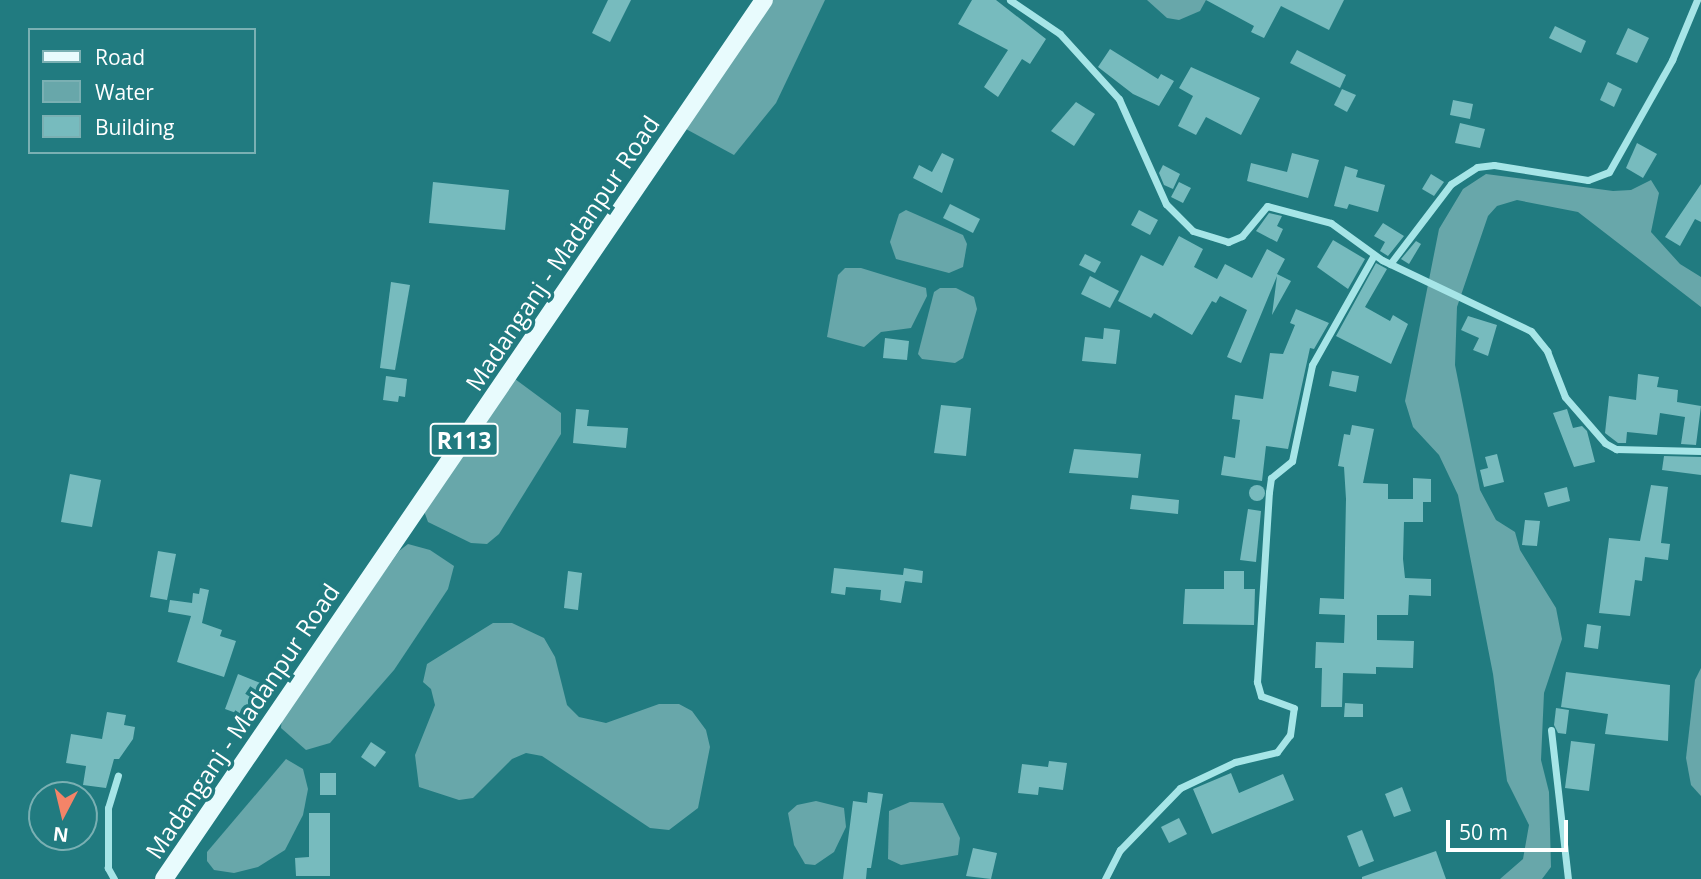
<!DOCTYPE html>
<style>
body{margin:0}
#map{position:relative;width:1701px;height:879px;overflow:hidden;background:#217b80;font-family:"Open Sans",sans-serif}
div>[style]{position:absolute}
.water>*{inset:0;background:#68a7aa}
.building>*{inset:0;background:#77bbbe}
.round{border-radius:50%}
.street>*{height:7px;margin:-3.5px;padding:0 3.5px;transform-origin:3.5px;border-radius:3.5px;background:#a6e5e7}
.primary>*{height:18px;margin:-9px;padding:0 9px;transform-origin:9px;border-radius:9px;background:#e8fbfd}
span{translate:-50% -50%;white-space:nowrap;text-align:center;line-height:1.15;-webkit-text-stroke:7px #217b80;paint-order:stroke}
.shield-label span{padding:2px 5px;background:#217b80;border:2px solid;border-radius:5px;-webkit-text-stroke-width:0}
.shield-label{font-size:23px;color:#fff;font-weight:700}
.street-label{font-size:24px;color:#fff}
.legend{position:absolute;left:28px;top:28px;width:228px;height:126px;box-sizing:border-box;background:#217b80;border:2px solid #7ab0b3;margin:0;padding:9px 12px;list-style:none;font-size:21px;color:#fff}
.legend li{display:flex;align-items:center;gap:14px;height:35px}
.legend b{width:35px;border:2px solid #7ab0b3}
.north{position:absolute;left:28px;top:781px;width:70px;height:70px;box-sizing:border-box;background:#217b80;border:2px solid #7ab0b3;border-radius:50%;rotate:187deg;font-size:19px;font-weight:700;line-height:28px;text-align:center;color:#fff}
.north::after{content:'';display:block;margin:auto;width:24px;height:32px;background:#f48468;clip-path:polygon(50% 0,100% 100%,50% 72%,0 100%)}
.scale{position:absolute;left:1446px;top:820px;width:122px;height:32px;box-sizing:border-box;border:4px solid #fff;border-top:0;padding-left:9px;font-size:21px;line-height:24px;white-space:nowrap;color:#fff;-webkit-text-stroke:5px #217b80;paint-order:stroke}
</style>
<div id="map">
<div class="water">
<div style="clip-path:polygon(768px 0,825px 0,776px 103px,734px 155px,686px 129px)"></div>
<div style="clip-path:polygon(1147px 0,1206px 0,1200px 11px,1179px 20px,1167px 18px)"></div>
<div style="clip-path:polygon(1486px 174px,1613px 191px,1631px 190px,1651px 180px,1659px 193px,1651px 232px,1680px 264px,1701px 277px,1701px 307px,1578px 212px,1517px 200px,1497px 206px,1488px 216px,1457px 307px,1455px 365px,1480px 490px,1496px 520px,1515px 532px,1520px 550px,1556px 608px,1562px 639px,1544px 693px,1541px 760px,1549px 792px,1551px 867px,1542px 879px,1500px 879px,1523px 859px,1529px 825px,1507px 781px,1493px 674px,1458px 495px,1439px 455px,1413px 427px,1405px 401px,1439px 229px,1463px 189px)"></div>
<div style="clip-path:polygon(906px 210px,963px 235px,967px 244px,963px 267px,949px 273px,896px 259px,890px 242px,899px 214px)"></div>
<div style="clip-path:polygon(845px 268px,861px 268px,926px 288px,927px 296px,911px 328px,881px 332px,864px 347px,827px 337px,838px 275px)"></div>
<div style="clip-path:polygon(940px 288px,956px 288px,974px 297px,977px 309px,963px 358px,955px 363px,922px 359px,918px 354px,934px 292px)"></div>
<div style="clip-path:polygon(515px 379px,561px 413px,561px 434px,499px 534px,487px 544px,471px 543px,428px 522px,424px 511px)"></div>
<div style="clip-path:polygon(408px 544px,430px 550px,454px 566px,448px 589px,394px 670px,330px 743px,306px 750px,281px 728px,282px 717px,399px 551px)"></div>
<div style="clip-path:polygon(493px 623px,512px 623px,544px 638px,555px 657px,567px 705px,579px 717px,606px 723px,659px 704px,679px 704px,692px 711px,706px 730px,710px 747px,698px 808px,669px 830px,650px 828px,542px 756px,526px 753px,512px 759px,473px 798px,459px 800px,419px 787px,415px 755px,435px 705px,431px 689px,423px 682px,427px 664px)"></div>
<div style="clip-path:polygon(1701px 668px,1701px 796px,1691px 785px,1686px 758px,1695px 680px)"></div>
<div style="clip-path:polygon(286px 759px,303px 769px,308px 789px,303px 815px,285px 850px,258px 867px,234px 873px,214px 870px,207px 861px,207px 852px)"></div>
<div style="clip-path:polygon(816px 801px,844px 808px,846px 827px,834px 852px,815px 865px,805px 864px,794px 845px,788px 813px,797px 805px)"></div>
<div style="clip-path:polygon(910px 802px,943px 803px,960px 838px,958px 855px,901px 865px,888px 859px,889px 811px)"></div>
</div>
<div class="building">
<div style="clip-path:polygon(608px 0,631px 0,610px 42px,592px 33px)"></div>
<div style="clip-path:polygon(972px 0,996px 0,1046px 39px,1030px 64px,1022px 59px,998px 97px,984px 87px,1008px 50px,958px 24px)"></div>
<div style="clip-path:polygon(1206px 0,1344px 0,1329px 30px,1281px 6px,1264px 38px,1251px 32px,1254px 26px)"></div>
<div style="clip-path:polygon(1555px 26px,1586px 41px,1581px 53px,1549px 38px)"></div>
<div style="clip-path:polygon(1628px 28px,1649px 38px,1637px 63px,1616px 54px)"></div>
<div style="clip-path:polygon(1110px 49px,1158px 79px,1161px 74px,1174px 81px,1159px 106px,1133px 94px,1098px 67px)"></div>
<div style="clip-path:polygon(1297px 50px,1346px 75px,1340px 88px,1290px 63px)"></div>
<div style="clip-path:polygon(1191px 67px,1260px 98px,1241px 135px,1206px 117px,1196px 135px,1178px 126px,1193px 96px,1179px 88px)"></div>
<div style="clip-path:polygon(1608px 82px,1622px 89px,1614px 107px,1600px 100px)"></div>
<div style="clip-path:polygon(1342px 89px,1356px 95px,1347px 112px,1334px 105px)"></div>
<div style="clip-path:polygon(1453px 100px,1473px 104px,1470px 119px,1450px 115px)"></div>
<div style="clip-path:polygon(1076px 102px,1095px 114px,1074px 146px,1051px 131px)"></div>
<div style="clip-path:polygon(1460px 123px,1485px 129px,1480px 148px,1455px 143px)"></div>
<div style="clip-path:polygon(1637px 143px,1657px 154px,1643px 178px,1626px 168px)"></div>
<div style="clip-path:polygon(942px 153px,954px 159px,942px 193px,913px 178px,919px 165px,932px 172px)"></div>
<div style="clip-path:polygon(1292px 153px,1319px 160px,1308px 198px,1247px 181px,1251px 163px,1287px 172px)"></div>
<div style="clip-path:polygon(1163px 165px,1180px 174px,1173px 189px,1164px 185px,1159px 173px)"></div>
<div style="clip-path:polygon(1345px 166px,1358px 170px,1356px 177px,1385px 185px,1378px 212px,1349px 204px,1347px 209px,1334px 206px)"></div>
<div style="clip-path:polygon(1431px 174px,1444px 182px,1434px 196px,1422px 189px)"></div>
<div style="clip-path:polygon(433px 182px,509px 190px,505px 230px,429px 223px)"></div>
<div style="clip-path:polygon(1179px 182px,1191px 188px,1183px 203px,1171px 197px)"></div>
<div style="clip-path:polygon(1701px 184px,1701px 222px,1695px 219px,1680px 246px,1665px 237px)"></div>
<div style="clip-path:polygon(950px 204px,980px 219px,973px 233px,943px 218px)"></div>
<div style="clip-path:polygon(1139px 210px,1158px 220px,1150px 235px,1131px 225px)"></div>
<div style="clip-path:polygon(1269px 213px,1282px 216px,1277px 226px,1283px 229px,1277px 242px,1256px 231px)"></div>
<div style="clip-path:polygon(1383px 223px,1404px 236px,1388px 256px,1380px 251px,1385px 242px,1374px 236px)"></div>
<div style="clip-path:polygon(1179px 236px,1203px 249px,1194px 267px,1217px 279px,1225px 264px,1252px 278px,1267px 249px,1285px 259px,1277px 274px,1291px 281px,1272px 315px,1277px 276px,1241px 363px,1227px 357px,1247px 310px,1220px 296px,1216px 303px,1212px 301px,1192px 335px,1154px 313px,1151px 318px,1118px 301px,1141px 255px,1163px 266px)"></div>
<div style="clip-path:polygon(1333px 240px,1365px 259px,1348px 289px,1317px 267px)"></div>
<div style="clip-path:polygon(1416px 241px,1421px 244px,1409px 264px,1401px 259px)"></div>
<div style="clip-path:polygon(1085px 254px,1101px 262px,1095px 273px,1079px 265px)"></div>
<div style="clip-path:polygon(1376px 263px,1387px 269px,1365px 307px,1390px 321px,1393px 315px,1408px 324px,1391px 364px,1336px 336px)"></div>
<div style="clip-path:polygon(1090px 276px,1119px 291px,1110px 308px,1081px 294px)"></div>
<div style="clip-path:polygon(391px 282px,410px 285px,395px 370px,380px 368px)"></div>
<div style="clip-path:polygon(1296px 309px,1329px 323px,1314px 349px,1310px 348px,1288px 449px,1266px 446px,1262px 481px,1221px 475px,1224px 456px,1235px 458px,1240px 420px,1232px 419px,1235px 395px,1263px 399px,1270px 353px,1283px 354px,1295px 325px,1290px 323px)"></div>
<div style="clip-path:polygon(1468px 316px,1497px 325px,1488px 356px,1473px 350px,1479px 338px,1461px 330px)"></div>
<div style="clip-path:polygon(1104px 328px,1120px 330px,1116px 364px,1082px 361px,1085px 337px,1103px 339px)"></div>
<div style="clip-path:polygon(885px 338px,909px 341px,907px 360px,883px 358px)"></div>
<div style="clip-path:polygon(1332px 371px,1359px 376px,1356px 392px,1329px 386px)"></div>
<div style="clip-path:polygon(1638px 374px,1659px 377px,1657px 387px,1678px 390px,1677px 402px,1701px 406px,1696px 445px,1681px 444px,1685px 417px,1660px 413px,1657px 435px,1627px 432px,1626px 443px,1618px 443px,1605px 433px,1609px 396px,1636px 400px)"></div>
<div style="clip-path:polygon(386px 376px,407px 379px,405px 397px,399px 396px,398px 402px,383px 400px)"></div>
<div style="clip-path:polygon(941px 405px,971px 408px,966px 456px,934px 453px)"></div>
<div style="clip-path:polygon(576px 409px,589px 410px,587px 426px,628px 428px,626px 448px,573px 443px)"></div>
<div style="clip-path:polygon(1567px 409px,1573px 428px,1582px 426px,1587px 431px,1595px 462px,1574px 467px,1553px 413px)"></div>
<div style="clip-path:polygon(1352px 425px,1374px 429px,1363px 483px,1388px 484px,1388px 499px,1413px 499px,1413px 478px,1431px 479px,1431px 502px,1423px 502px,1423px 522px,1404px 522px,1403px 559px,1405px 578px,1431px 579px,1431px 596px,1409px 595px,1408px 615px,1377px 615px,1377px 640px,1414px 641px,1413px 668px,1376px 667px,1376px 674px,1343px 673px,1342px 707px,1321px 707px,1322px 668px,1315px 668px,1316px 642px,1344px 643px,1345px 615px,1319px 614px,1320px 598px,1344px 599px,1346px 499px,1344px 467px,1338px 466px,1344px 434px,1350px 435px)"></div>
<div style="clip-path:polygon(1074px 449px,1141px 454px,1138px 478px,1069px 473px)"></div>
<div style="clip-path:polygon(1497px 454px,1504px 482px,1484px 487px,1480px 470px,1488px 468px,1485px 457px)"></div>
<div style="clip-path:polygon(1664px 456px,1701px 457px,1701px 475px,1662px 470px)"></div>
<div style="clip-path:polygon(70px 474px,101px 480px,92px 527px,61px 522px)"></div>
<div class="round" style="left:1249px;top:485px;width:16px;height:16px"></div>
<div style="clip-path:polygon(1651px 485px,1668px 487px,1661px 543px,1670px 544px,1668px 560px,1645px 557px,1642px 581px,1635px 580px,1630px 616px,1599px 613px,1609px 538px,1640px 541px)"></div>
<div style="clip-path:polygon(1567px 487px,1570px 501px,1548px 507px,1544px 493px)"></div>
<div style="clip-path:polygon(1132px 495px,1179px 500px,1178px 514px,1130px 509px)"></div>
<div style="clip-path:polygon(1248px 509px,1261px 511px,1256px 562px,1240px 560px)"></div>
<div style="clip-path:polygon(1525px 520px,1540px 521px,1537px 546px,1522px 545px)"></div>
<div style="clip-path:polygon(158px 551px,176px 554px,167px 600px,150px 597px)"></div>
<div style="clip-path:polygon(834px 568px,903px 575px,904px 568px,923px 571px,922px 583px,905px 581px,901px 603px,880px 600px,881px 590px,846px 587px,845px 595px,831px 593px)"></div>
<div style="clip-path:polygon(568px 571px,582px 573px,578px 610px,564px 608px)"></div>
<div style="clip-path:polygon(1224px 571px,1244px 571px,1244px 589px,1255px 589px,1254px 625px,1183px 624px,1185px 589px,1224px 589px)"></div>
<div style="clip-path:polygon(200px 588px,209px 590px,202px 623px,222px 630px,220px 636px,236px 641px,224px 677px,177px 662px,191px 616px,168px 612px,170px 600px,192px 603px,193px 593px,199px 594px)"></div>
<div style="clip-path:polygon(1587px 624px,1601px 626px,1598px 649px,1584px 647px)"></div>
<div style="clip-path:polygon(1566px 672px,1670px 685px,1668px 741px,1605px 734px,1608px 714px,1561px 707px)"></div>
<div style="clip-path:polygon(238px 674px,263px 684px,250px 718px,225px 709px)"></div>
<div style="clip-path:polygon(1345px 703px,1363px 704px,1363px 717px,1344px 717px)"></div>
<div style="clip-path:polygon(1556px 708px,1569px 710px,1566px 734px,1558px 733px,1554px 725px)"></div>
<div style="clip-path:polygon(107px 712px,126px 715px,124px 725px,135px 727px,133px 739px,119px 759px,114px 759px,106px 788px,83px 785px,86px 766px,66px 763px,71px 734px,102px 739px)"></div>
<div style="clip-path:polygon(1571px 741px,1595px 744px,1589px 791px,1565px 788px)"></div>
<div style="clip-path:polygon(371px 742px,386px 752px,375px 767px,361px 757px)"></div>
<div style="clip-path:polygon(1049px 761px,1067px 763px,1063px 790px,1039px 787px,1038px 795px,1018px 793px,1022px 764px,1048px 767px)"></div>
<div style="clip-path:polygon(320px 773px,336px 773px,336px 795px,320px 795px)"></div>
<div style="clip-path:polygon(1231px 773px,1239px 793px,1283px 774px,1294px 800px,1212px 834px,1193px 789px)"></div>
<div style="clip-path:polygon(1402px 787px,1411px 811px,1394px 817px,1385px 794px)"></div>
<div style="clip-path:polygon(868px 792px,883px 794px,871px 868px,867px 868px,866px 879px,843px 879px,853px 801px,867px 803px)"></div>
<div style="clip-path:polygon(309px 813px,330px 813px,330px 876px,296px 876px,295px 858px,309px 857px)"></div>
<div style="clip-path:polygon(1179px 818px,1187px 834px,1169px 843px,1161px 827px)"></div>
<div style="clip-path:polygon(1362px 830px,1374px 861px,1359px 867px,1347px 836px)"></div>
<div style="clip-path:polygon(973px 848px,997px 853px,991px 879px,966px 876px)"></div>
<div style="clip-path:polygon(1436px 851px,1446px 879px,1362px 879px,1362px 877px)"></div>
</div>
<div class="street">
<div style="left:1010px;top:0;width:60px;rotate:34.2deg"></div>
<div style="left:1060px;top:34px;width:88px;rotate:47.8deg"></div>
<div style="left:1119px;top:99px;width:115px;rotate:65.9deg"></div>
<div style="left:1166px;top:204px;width:38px;rotate:45deg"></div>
<div style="left:1193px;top:231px;width:37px;rotate:17deg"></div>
<div style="left:1228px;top:242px;width:15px;rotate:-23deg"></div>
<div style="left:1242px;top:236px;width:39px;rotate:-50deg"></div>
<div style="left:1267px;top:206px;width:66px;rotate:14.9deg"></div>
<div style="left:1331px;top:223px;width:63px;rotate:36deg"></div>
<div style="left:1382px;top:260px;width:165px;rotate:25.5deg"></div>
<div style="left:1531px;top:331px;width:26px;rotate:51deg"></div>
<div style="left:1547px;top:351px;width:49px;rotate:68.6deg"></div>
<div style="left:1565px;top:397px;width:61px;rotate:49deg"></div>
<div style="left:1605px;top:443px;width:13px;rotate:29deg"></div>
<div style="left:1616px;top:449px;width:85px;rotate:1.3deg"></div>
<div style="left:1390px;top:264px;width:101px;rotate:-52.7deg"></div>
<div style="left:1451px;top:184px;width:31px;rotate:-33deg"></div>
<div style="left:1477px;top:167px;width:17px;rotate:-7deg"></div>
<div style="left:1494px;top:165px;width:95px;rotate:9.1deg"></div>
<div style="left:1588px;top:180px;width:22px;rotate:-21deg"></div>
<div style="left:1609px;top:172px;width:129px;rotate:-60.6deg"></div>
<div style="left:1672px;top:60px;width:65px;rotate:-67.4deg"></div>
<div style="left:1551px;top:730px;width:150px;rotate:83.5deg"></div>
<div style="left:114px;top:879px;width:13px;rotate:-119deg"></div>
<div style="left:108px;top:868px;width:60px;rotate:-90deg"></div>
<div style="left:108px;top:808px;width:34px;rotate:-73deg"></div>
<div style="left:1105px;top:879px;width:33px;rotate:-63deg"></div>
<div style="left:1120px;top:850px;width:86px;rotate:-45.9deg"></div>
<div style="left:1180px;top:788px;width:61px;rotate:-25.3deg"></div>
<div style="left:1235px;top:762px;width:43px;rotate:-13.4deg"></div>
<div style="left:1277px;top:752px;width:21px;rotate:-53deg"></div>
<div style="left:1290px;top:735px;width:27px;rotate:-82deg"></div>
<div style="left:1294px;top:708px;width:35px;rotate:-160deg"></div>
<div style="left:1261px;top:696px;width:15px;rotate:-106deg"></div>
<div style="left:1257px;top:682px;width:190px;rotate:-86.4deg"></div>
<div style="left:1269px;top:492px;width:14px;rotate:-82deg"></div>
<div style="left:1271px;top:478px;width:27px;rotate:-39deg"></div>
<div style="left:1292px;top:461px;width:98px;rotate:-78.2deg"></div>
<div style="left:1312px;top:365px;width:126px;rotate:-60.6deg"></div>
</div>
<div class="primary">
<div style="left:164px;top:879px;width:1064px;rotate:-55.68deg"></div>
</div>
<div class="shield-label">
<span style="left:464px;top:440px">R113</span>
</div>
<div class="street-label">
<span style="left:562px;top:253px;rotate:-56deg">Madanganj - Madanpur Road</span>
<span style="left:242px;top:721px;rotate:-56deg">Madanganj - Madanpur Road</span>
</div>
<ul class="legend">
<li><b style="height:9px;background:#e8fbfd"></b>Road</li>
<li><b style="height:19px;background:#68a7aa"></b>Water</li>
<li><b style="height:19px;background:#77bbbe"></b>Building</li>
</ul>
<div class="north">N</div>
<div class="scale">50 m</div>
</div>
